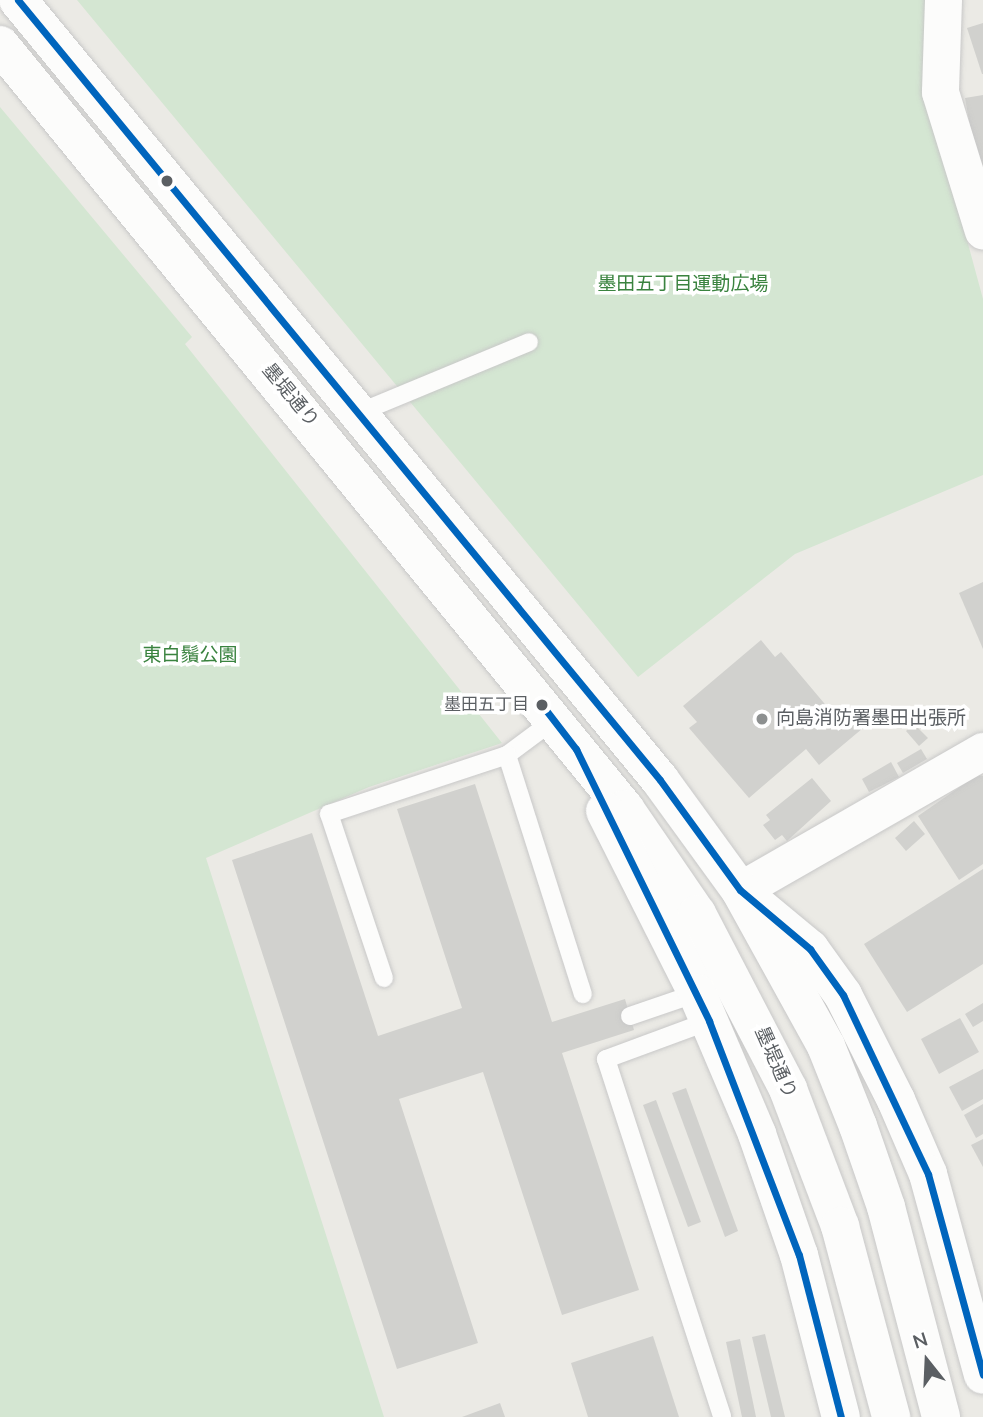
<!DOCTYPE html>
<meta charset="utf-8">
<style>
body{margin:0}
#map{position:relative;width:983px;height:1417px;overflow:hidden;background:#ebeae5;font-family:"Nunito Sans","Noto Sans JP",sans-serif}
div>[style]{position:absolute}
.green>*{inset:0;background:#d4e6d2}
.building>*{inset:0;background:#d1d1ce}
.roads{filter:drop-shadow(0 0 2px #c8c8c8) drop-shadow(0 0 2px #c8c8c8)}
.lane>*{height:18px;margin:-9px;padding:0 9px;transform-origin:9px;border-radius:9px;background:#fcfcfb}
.street>*{height:37px;margin:-18.5px;padding:0 18.5px;transform-origin:18.5px;border-radius:18.5px;background:#fcfcfb}
.secondary>*{height:38px;margin:-19px;padding:0 19px;transform-origin:19px;border-radius:19px;background:#fcfcfb}
.bus-1>*{height:7px;margin:-3.5px;padding:0 3.5px;transform-origin:3.5px;border-radius:3.5px;background:#0065bd}
.dots>*{width:19px;height:19px;translate:-50% -50%;box-sizing:border-box;border:4px solid #fff;border-radius:50%}
span{translate:-50% -50%;white-space:nowrap;text-align:center;line-height:1.15;-webkit-text-stroke:7px #fff;paint-order:stroke}
.bus-label{font-size:17px;color:#5b5f63}
.right{translate:-100% -50%;text-align:right}
.park-label{font-size:19px;color:#3a833f}
.street-label{font-size:19px;color:#5b5f63}
.poi-label{font-size:19px;color:#5b5f63}
.left{translate:0 -50%;text-align:left}
.north{position:absolute;left:892px;top:1326px;width:70px;height:70px;-webkit-text-stroke:5px #fff;paint-order:stroke;rotate:342deg;font-size:19px;font-weight:700;line-height:28px;text-align:center;color:#5b5f63}
.north::after{content:'';display:block;margin:auto;width:24px;height:32px;background:#5b5f63;clip-path:polygon(50% 0,100% 100%,50% 72%,0 100%)}
</style>
<div id="map">
<div class="green">
<div style="clip-path:polygon(77px 0,929px 0,926px 89px,983px 299px,983px 475px,795px 554px,638px 677px)"></div>
<div style="clip-path:polygon(0 107px,192px 337px,185px 344px,502px 743px,369px 787px,206px 858px,384px 1417px,0 1417px)"></div>
</div>
<div class="building">
<div style="clip-path:polygon(983px 23px,983px 74px,982px 74px,967px 28px)"></div>
<div style="clip-path:polygon(983px 95px,983px 165px,977px 167px,965px 98px)"></div>
<div style="clip-path:polygon(983px 582px,983px 649px,959px 593px)"></div>
<div style="clip-path:polygon(761px 640px,775px 657px,781px 652px,840px 722px,856px 708px,869px 723px,819px 765px,806px 749px,749px 798px,689px 728px,697px 722px,683px 706px)"></div>
<div style="clip-path:polygon(914px 724px,928px 738px,919px 746px,906px 731px)"></div>
<div style="clip-path:polygon(921px 749px,927px 759px,903px 773px,897px 763px)"></div>
<div style="clip-path:polygon(891px 762px,899px 777px,869px 792px,862px 779px)"></div>
<div style="clip-path:polygon(977px 775px,983px 776px,983px 864px,959px 880px,918px 816px)"></div>
<div style="clip-path:polygon(812px 778px,831px 801px,787px 841px,782px 835px,775px 840px,763px 825px,770px 820px,766px 815px)"></div>
<div style="clip-path:polygon(475px 784px,552px 1022px,625px 999px,634px 1030px,562px 1053px,639px 1290px,562px 1315px,483px 1072px,399px 1099px,478px 1343px,397px 1369px,232px 860px,312px 833px,378px 1036px,462px 1008px,397px 809px)"></div>
<div style="clip-path:polygon(914px 821px,925px 834px,906px 851px,895px 838px)"></div>
<div style="clip-path:polygon(983px 869px,983px 964px,907px 1012px,864px 944px)"></div>
<div style="clip-path:polygon(983px 1003px,983px 1021px,973px 1027px,965px 1014px)"></div>
<div style="clip-path:polygon(960px 1018px,979px 1052px,939px 1074px,921px 1039px)"></div>
<div style="clip-path:polygon(983px 1069px,983px 1099px,962px 1111px,949px 1087px)"></div>
<div style="clip-path:polygon(686px 1088px,738px 1231px,725px 1237px,672px 1093px)"></div>
<div style="clip-path:polygon(656px 1100px,701px 1222px,688px 1227px,643px 1105px)"></div>
<div style="clip-path:polygon(983px 1104px,983px 1134px,976px 1138px,964px 1115px)"></div>
<div style="clip-path:polygon(983px 1139px,983px 1167px,971px 1145px)"></div>
<div style="clip-path:polygon(765px 1334px,785px 1417px,771px 1417px,752px 1337px)"></div>
<div style="clip-path:polygon(653px 1336px,679px 1417px,588px 1417px,571px 1363px)"></div>
<div style="clip-path:polygon(740px 1339px,756px 1417px,742px 1417px,726px 1342px)"></div>
<div style="clip-path:polygon(500px 1403px,505px 1417px,462px 1417px)"></div>
</div>
<div class="roads">
<div class="lane">
<div style="left:358px;top:413px;width:185px;rotate:-22.5deg"></div>
<div style="left:507px;top:755px;width:59px;rotate:-36.7deg"></div>
<div style="left:384px;top:978px;width:173px;rotate:-108.5deg"></div>
<div style="left:329px;top:814px;width:188px;rotate:-18.3deg"></div>
<div style="left:507px;top:755px;width:251px;rotate:72.4deg"></div>
<div style="left:630px;top:1016px;width:71px;rotate:-18.9deg"></div>
<div style="left:709px;top:1021px;width:110px;rotate:159.7deg"></div>
<div style="left:606px;top:1059px;width:376px;rotate:72deg"></div>
</div>
<div class="street">
<div style="left:943px;top:0;width:92px;rotate:91.9deg"></div>
<div style="left:940px;top:92px;width:145px;rotate:72.8deg"></div>
<div style="left:740px;top:890px;width:280px;rotate:-29.8deg"></div>
</div>
<div class="secondary">
<div style="left:18px;top:0;width:1010px;rotate:50.54deg"></div>
<div style="left:660px;top:780px;width:136px;rotate:54deg"></div>
<div style="left:740px;top:890px;width:178px;rotate:61.1deg"></div>
<div style="left:826px;top:1046px;width:86px;rotate:68.2deg"></div>
<div style="left:858px;top:1126px;width:86px;rotate:70.9deg"></div>
<div style="left:886px;top:1207px;width:217px;rotate:75.3deg"></div>
<div style="left:0;top:45px;width:987px;rotate:50.71deg"></div>
<div style="left:625px;top:809px;width:127px;rotate:55.6deg"></div>
<div style="left:697px;top:914px;width:197px;rotate:62.5deg"></div>
<div style="left:788px;top:1089px;width:147px;rotate:69.2deg"></div>
<div style="left:840px;top:1226px;width:198px;rotate:75deg"></div>
<div style="left:605px;top:811px;width:204px;rotate:63.2deg"></div>
<div style="left:697px;top:993px;width:153px;rotate:66.9deg"></div>
<div style="left:757px;top:1134px;width:128px;rotate:70.9deg"></div>
<div style="left:799px;top:1255px;width:167px;rotate:75.5deg"></div>
<div style="left:757px;top:905px;width:69px;rotate:39.7deg"></div>
<div style="left:810px;top:949px;width:57px;rotate:54.3deg"></div>
<div style="left:843px;top:995px;width:118px;rotate:63.2deg"></div>
<div style="left:896px;top:1100px;width:81px;rotate:66.6deg"></div>
<div style="left:928px;top:1174px;width:208px;rotate:74.7deg"></div>
</div>
</div>
<div class="bus-1">
<div style="left:18px;top:0;width:1010px;rotate:50.54deg"></div>
<div style="left:660px;top:780px;width:136px;rotate:54deg"></div>
<div style="left:740px;top:890px;width:92px;rotate:40.1deg"></div>
<div style="left:810px;top:949px;width:57px;rotate:54.3deg"></div>
<div style="left:843px;top:995px;width:198px;rotate:64.6deg"></div>
<div style="left:928px;top:1174px;width:208px;rotate:74.7deg"></div>
<div style="left:542px;top:705px;width:56px;rotate:52.3deg"></div>
<div style="left:576px;top:749px;width:303px;rotate:63.9deg"></div>
<div style="left:709px;top:1021px;width:251px;rotate:69deg"></div>
<div style="left:799px;top:1255px;width:167px;rotate:75.5deg"></div>
</div>
<div class="dots">
<div style="left:167px;top:181px;background:#5b5f63"></div>
<div style="left:542px;top:705px;background:#5b5f63"></div>
<div style="left:762px;top:719px;background:#8d9090"></div>
</div>
<div class="bus-label">
<span class="right" style="left:529px;top:705px">墨田五丁目</span>
</div>
<div class="park-label">
<span style="left:683px;top:285px">墨田五丁目運動広場</span>
<span style="left:190px;top:656px">東白鬚公園</span>
</div>
<div class="street-label">
<span style="left:290px;top:396px;rotate:50deg">墨堤通り</span>
<span style="left:775px;top:1063px;rotate:66deg">墨堤通り</span>
</div>
<div class="poi-label">
<span class="left" style="left:776px;top:719px">向島消防署墨田出張所</span>
</div>
<div class="north">N</div>
</div>
